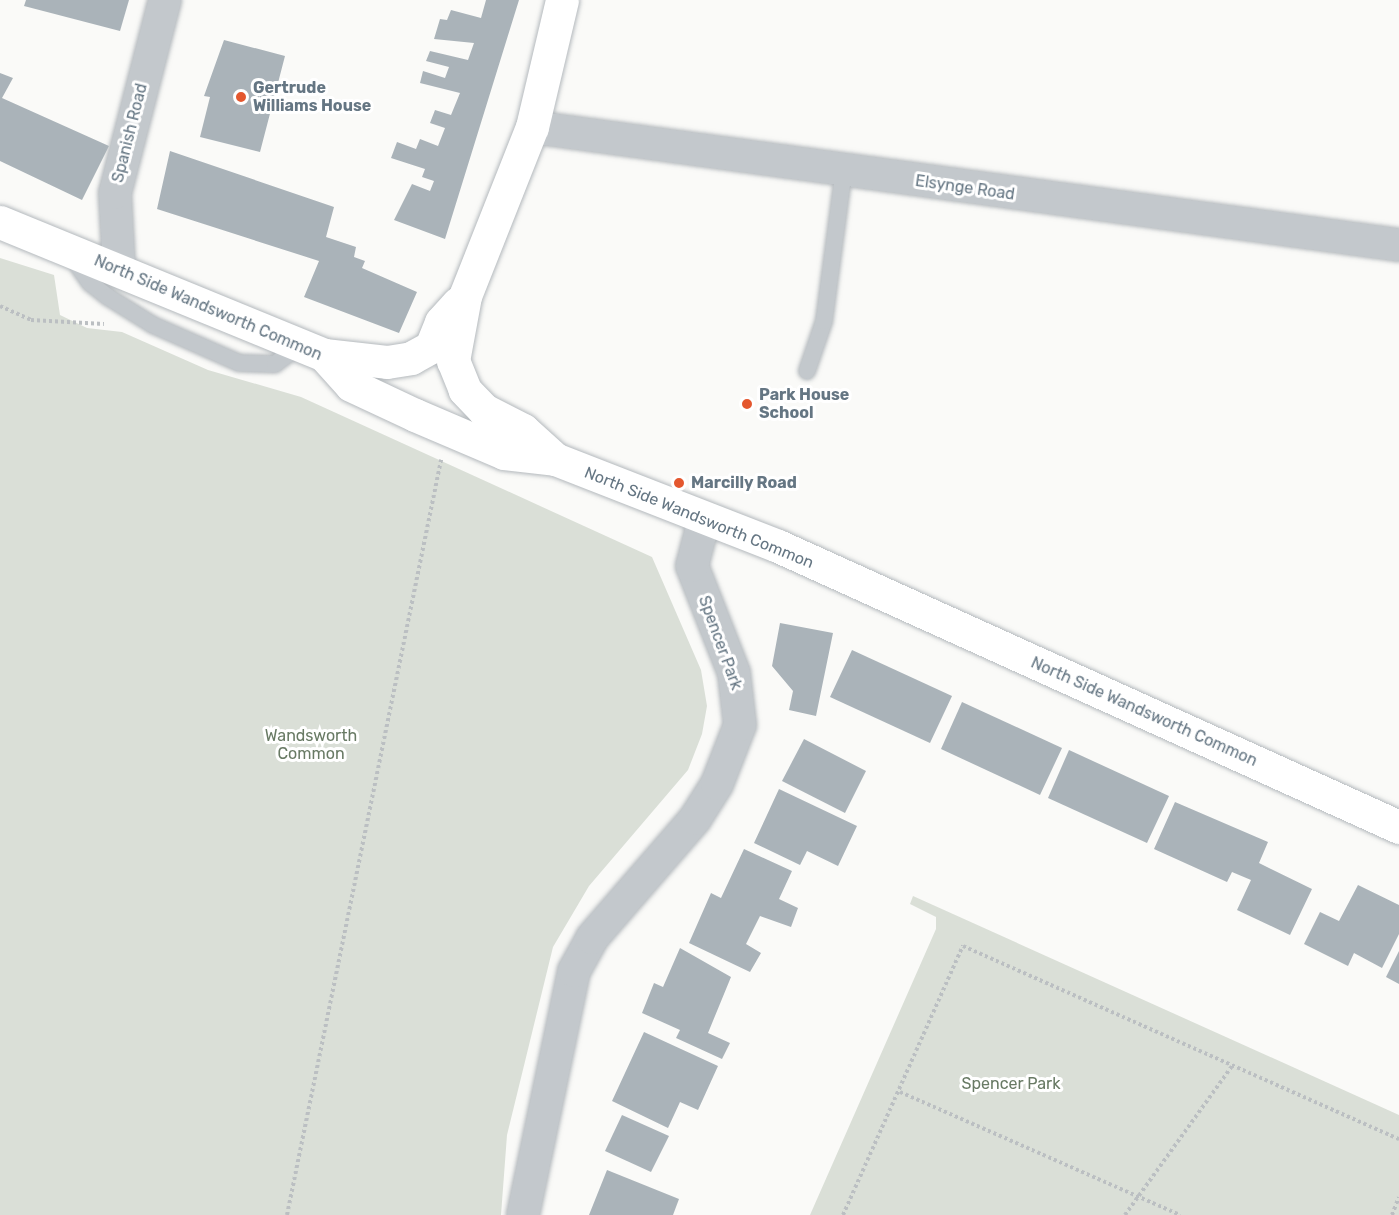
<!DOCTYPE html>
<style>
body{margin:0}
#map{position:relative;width:1399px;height:1215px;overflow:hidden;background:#fafaf8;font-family:Rubik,sans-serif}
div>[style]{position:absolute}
.green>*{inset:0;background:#dadfd7}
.building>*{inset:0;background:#aab3b9}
.path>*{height:4px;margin-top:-2px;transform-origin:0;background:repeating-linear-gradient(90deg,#bbbfc2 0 3px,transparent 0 6px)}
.roads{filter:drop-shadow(0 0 2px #b4b9bd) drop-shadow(0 0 2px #b4b9bd)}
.service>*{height:16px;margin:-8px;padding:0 8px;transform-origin:8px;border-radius:8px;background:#c3c8cc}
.minor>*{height:32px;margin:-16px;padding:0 16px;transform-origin:16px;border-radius:16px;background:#c3c8cc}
.trunk>*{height:33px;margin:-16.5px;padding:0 16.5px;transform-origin:16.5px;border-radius:16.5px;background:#fff}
.dots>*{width:16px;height:16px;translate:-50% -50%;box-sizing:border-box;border:3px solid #fff;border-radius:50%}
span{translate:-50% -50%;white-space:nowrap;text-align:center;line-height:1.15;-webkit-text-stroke:6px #fff;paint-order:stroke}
.poi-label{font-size:16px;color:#657683;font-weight:700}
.left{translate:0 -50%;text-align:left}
.street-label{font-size:16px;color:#657683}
.park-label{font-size:16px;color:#687a64}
</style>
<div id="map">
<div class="green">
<div style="clip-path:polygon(0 258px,54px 275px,60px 315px,87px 328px,122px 332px,208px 370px,301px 397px,652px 557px,701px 670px,707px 706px,702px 734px,688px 770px,589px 886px,553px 947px,507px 1135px,501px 1215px,0 1215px)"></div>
<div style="clip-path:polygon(913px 896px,1399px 1115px,1399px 1215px,810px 1215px,936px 929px,936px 917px,910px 904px)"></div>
</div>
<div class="building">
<div style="clip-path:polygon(26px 0,129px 0,120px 31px,24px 6px)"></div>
<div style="clip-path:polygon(486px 0,519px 0,445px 239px,394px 220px,412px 184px,430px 191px,434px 181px,422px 177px,425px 169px,391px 158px,397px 142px,416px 149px,420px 139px,438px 146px,445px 128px,430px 123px,435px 110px,451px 115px,460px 93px,420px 83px,423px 71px,445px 78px,449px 67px,426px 61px,430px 51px,468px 60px,474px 43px,434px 39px,440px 19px,447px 20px,451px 10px,481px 18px)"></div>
<div style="clip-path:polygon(224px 40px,285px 56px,260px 152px,200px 137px,210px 97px,204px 96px)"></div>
<div style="clip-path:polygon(0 73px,13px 78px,2px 98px,109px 146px,82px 200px,0 161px)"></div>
<div style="clip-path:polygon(170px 151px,334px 207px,326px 237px,356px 247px,354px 257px,365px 261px,362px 268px,417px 292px,399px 333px,304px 297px,319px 261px,157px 209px)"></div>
<div style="clip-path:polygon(780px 623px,833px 633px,816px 716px,789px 710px,793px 691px,772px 666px)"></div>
<div style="clip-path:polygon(852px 650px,952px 696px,930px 743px,830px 697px)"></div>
<div style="clip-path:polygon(962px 702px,1062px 748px,1040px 795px,941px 749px)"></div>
<div style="clip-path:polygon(804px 739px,866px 771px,845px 813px,782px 781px)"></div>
<div style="clip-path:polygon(1069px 750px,1169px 796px,1147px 843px,1048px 798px)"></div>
<div style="clip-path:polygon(779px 789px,857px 826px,838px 866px,807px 851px,800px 865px,754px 843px)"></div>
<div style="clip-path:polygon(1175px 802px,1268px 842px,1259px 863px,1312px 889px,1290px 935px,1237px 910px,1251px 880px,1232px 872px,1227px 882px,1154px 849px)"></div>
<div style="clip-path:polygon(744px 849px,792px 871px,779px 899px,798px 908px,791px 927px,760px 916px,746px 944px,761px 953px,750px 972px,689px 943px,711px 893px,721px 898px)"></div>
<div style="clip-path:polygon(1358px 885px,1399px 905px,1399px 934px,1382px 968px,1354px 953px,1348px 966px,1304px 944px,1320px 912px,1339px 921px)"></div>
<div style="clip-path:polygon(680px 948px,731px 977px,708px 1033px,730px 1043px,722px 1059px,676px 1038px,680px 1030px,642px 1013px,654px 983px,663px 987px)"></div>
<div style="clip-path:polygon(1399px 951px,1399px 984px,1386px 977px)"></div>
<div style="clip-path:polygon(644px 1032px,718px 1066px,698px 1110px,680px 1102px,668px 1128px,612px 1101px)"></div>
<div style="clip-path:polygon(622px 1115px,669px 1136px,651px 1172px,605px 1151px)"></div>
<div style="clip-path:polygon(607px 1170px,679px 1199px,673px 1215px,589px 1215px)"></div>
</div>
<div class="path">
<div style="left:0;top:306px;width:34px;rotate:24deg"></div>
<div style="left:31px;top:320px;width:73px;rotate:3.1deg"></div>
<div style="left:900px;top:1092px;width:306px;rotate:23.7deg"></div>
<div style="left:287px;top:1215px;width:771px;rotate:-78.47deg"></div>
<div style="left:843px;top:1215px;width:295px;rotate:-66deg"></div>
<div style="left:963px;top:946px;width:477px;rotate:23.9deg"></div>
<div style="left:1125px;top:1215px;width:183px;rotate:-54.3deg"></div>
<div style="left:1392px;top:1215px;width:19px;rotate:-69deg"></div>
</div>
<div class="roads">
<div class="service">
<div style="left:71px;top:256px;width:33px;rotate:55deg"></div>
<div style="left:90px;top:283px;width:23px;rotate:38deg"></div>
<div style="left:108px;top:297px;width:53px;rotate:31.9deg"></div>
<div style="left:153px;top:325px;width:94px;rotate:23.8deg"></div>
<div style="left:239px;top:363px;width:36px;rotate:2deg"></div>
<div style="left:275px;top:364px;width:31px;rotate:-37deg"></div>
<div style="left:807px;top:371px;width:53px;rotate:-71.2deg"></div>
<div style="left:824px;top:321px;width:152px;rotate:-82.5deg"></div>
</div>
<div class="minor">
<div style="left:532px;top:127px;width:875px;rotate:7.75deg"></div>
<div style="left:119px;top:268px;width:75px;rotate:-93.1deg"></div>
<div style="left:115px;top:193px;width:199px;rotate:-75.5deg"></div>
<div style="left:523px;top:1215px;width:249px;rotate:-78.2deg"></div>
<div style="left:574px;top:971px;width:38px;rotate:-61deg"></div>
<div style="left:592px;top:938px;width:157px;rotate:-49.1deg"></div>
<div style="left:695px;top:819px;width:41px;rotate:-57.8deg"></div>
<div style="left:717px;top:784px;width:63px;rotate:-68.7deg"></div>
<div style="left:740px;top:725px;width:52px;rotate:-96.6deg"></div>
<div style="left:734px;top:673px;width:115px;rotate:-111.4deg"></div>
<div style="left:692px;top:566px;width:48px;rotate:-75.4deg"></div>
</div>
<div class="trunk">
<div style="left:0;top:222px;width:350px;rotate:22.3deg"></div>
<div style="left:324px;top:355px;width:40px;rotate:48deg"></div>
<div style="left:351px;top:385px;width:71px;rotate:25.1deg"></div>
<div style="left:415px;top:415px;width:97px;rotate:23.1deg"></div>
<div style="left:504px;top:453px;width:51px;rotate:6.7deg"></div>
<div style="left:555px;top:459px;width:239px;rotate:21.3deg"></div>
<div style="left:778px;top:546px;width:682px;rotate:24.35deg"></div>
<div style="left:324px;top:355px;width:63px;rotate:6.3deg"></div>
<div style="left:387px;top:362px;width:24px;rotate:-9deg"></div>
<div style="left:411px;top:358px;width:23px;rotate:-29deg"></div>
<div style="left:431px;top:347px;width:27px;rotate:-68deg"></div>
<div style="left:441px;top:322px;width:25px;rotate:-48deg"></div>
<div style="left:555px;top:459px;width:43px;rotate:-137.8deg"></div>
<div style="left:523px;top:430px;width:44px;rotate:-152.9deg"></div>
<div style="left:484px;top:410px;width:28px;rotate:-134deg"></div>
<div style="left:465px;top:390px;width:31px;rotate:-112deg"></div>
<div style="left:453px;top:361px;width:66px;rotate:-79.5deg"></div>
<div style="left:465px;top:296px;width:182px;rotate:-68.4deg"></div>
<div style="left:532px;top:127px;width:130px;rotate:-76.7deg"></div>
</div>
</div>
<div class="dots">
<div style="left:241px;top:97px;background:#e4572e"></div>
<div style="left:747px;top:404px;background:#e4572e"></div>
<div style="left:679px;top:483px;background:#e4572e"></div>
</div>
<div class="poi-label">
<span class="left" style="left:253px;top:97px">Gertrude<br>Williams House</span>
<span class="left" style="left:759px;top:404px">Park House<br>School</span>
<span class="left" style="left:691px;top:483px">Marcilly Road</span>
</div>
<div class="street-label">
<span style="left:130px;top:133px;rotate:-76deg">Spanish Road</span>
<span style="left:965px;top:188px;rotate:8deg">Elsynge Road</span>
<span style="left:208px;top:308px;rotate:23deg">North Side Wandsworth Common</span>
<span style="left:699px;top:518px;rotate:22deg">North Side Wandsworth Common</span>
<span style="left:720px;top:643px;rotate:70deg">Spencer Park</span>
<span style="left:1144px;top:712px;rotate:24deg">North Side Wandsworth Common</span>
</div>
<div class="park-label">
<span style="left:311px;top:745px">Wandsworth<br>Common</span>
<span style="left:1011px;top:1084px">Spencer Park</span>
</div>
</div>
